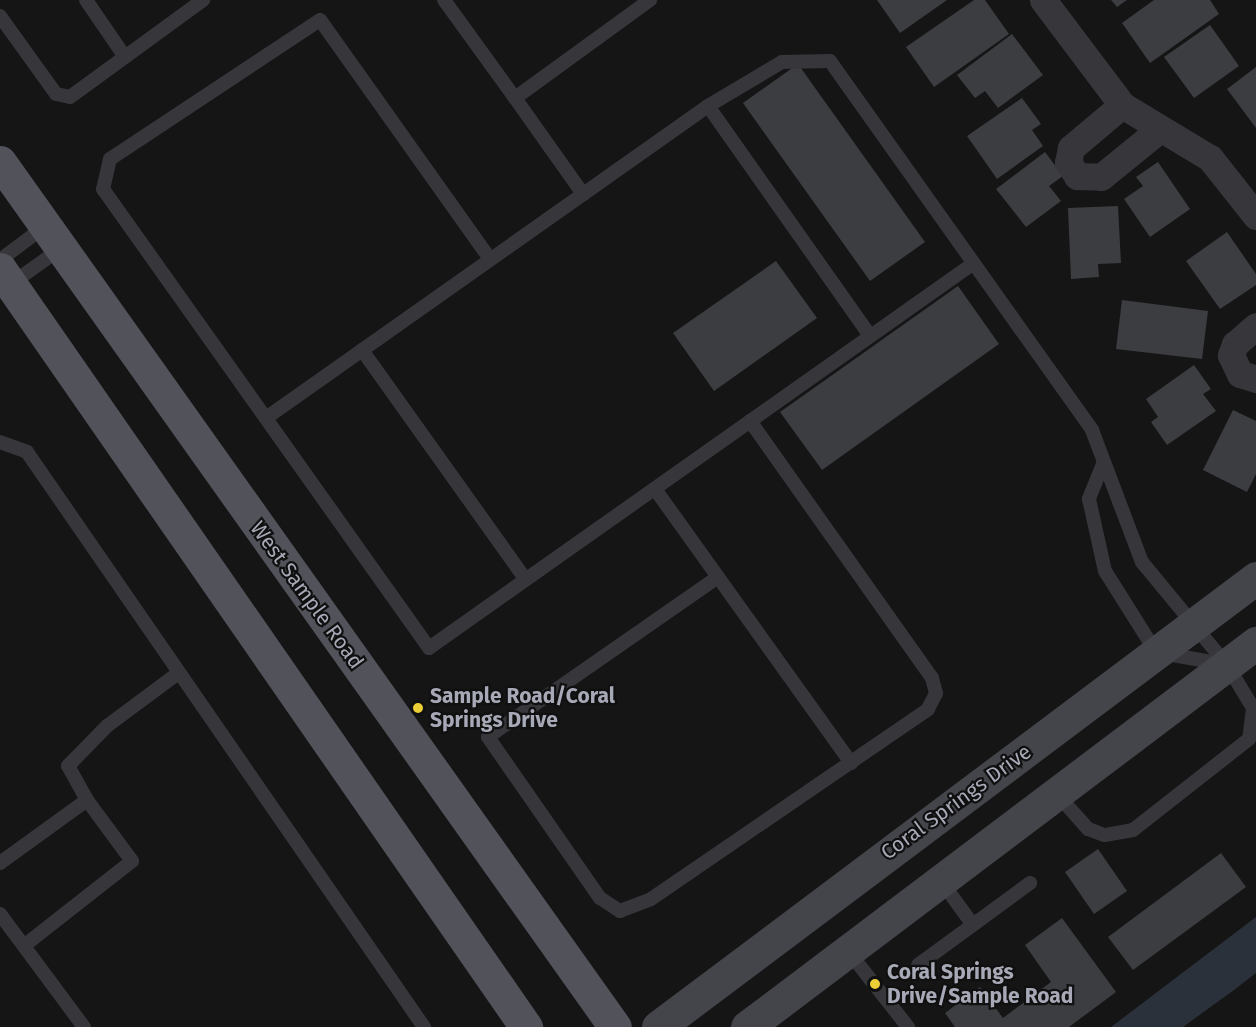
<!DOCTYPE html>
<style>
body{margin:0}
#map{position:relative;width:1256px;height:1027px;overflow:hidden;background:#151516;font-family:"Fira Sans",sans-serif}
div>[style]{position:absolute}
.water>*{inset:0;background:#2b313a}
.building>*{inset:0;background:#3c3d40}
.lane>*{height:14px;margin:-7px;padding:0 7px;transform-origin:7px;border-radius:7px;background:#36363b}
.street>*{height:27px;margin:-13.5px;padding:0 13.5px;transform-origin:13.5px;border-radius:13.5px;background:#36363b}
.secondary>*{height:33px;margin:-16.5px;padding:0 16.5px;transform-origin:16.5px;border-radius:16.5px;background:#44444b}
.primary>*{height:33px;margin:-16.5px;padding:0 16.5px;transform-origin:16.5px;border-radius:16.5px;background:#52525a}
.dots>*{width:16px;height:16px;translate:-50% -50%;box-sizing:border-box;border:3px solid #101011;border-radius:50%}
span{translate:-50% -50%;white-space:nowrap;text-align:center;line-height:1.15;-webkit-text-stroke:4.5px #101011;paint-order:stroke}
.street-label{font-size:21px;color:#a7a9b6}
.poi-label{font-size:21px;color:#a7a9b6;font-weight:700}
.left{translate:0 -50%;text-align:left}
</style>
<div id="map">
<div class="water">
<div style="clip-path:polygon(1256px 917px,1256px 973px,1234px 990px,1183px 1027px,1111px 1027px)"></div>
</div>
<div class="building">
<div style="clip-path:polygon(877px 0,947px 0,900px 33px)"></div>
<div style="clip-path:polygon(974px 0,985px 0,1009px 34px,934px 87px,906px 47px)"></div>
<div style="clip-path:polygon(1111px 0,1127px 0,1117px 7px)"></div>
<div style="clip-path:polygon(1154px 0,1210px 0,1219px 14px,1150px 63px,1122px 23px)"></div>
<div style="clip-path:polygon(1210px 25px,1239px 66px,1194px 98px,1164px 57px)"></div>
<div style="clip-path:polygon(1012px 34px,1043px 75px,998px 108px,985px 91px,975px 98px,957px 75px)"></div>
<div style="clip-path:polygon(798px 64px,925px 242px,870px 281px,743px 103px)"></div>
<div style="clip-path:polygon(1256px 67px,1256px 128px,1227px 89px)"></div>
<div style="clip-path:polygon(1022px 98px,1041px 124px,1032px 130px,1043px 146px,997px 179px,967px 136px)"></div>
<div style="clip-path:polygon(1045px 152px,1063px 176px,1049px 186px,1061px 201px,1026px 227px,996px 189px)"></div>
<div style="clip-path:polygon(1158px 162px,1190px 209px,1150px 237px,1124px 199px,1143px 186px,1136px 177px)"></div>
<div style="clip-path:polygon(1118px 206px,1121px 263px,1098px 264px,1099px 277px,1071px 279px,1068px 208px)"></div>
<div style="clip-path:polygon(1227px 232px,1256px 274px,1256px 285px,1220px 309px,1186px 261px)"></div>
<div style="clip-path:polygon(776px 261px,817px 318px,714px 391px,673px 333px)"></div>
<div style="clip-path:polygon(958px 286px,999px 344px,822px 470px,780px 412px)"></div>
<div style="clip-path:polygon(1122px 300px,1208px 311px,1202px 359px,1116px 349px)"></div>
<div style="clip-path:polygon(1194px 365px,1211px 389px,1203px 394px,1216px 411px,1167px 445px,1151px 422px,1158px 417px,1146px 399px)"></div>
<div style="clip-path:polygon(1233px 410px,1256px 421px,1256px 474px,1247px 492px,1203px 470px)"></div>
<div style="clip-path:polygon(1098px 849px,1127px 891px,1094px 914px,1065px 872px)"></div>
<div style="clip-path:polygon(1221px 853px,1246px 887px,1133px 970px,1108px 937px)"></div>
<div style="clip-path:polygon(1062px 918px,1116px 992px,1069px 1027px,955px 1027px,945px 1013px,980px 987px,1003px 1018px,1051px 982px,1025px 945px)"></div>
</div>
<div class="lane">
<div style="left:86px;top:0;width:69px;rotate:55.6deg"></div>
<div style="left:444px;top:0;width:121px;rotate:54.1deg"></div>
<div style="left:515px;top:98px;width:167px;rotate:-36deg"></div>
<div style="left:0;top:16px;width:96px;rotate:54.3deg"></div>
<div style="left:56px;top:94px;width:14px;rotate:12deg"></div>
<div style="left:70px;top:97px;width:165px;rotate:-36.1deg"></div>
<div style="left:515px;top:98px;width:118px;rotate:54.7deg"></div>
<div style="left:708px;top:106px;width:281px;rotate:54.8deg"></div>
<div style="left:490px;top:259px;width:293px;rotate:-125.4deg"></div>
<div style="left:320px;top:20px;width:252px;rotate:146.5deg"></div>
<div style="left:110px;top:159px;width:31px;rotate:103deg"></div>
<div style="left:103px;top:189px;width:563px;rotate:54.62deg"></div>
<div style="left:429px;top:648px;width:667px;rotate:-35.24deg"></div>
<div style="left:0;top:260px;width:55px;rotate:-36.9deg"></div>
<div style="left:11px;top:284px;width:60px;rotate:-35.5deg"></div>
<div style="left:362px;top:350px;width:282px;rotate:54.5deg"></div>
<div style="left:266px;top:418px;width:541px;rotate:-35.22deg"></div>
<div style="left:708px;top:106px;width:86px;rotate:-30.7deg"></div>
<div style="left:782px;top:62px;width:48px;rotate:-1.2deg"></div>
<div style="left:830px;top:61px;width:453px;rotate:54.6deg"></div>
<div style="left:1092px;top:430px;width:141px;rotate:69.3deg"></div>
<div style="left:1142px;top:562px;width:134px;rotate:50.5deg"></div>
<div style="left:1227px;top:665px;width:50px;rotate:58.8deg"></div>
<div style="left:1253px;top:708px;width:31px;rotate:97deg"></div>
<div style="left:1249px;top:739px;width:147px;rotate:141.9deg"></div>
<div style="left:1133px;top:830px;width:29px;rotate:170deg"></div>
<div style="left:1104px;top:835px;width:17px;rotate:-159deg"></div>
<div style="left:1088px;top:829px;width:47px;rotate:-131.5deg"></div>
<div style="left:0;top:442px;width:29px;rotate:20deg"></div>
<div style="left:27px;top:452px;width:699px;rotate:55.38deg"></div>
<div style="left:1103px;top:464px;width:38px;rotate:112deg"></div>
<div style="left:1089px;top:499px;width:74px;rotate:77.5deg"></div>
<div style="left:1105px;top:571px;width:96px;rotate:57.8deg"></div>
<div style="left:1156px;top:652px;width:67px;rotate:10.3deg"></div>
<div style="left:655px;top:489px;width:337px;rotate:54.4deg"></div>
<div style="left:718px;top:577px;width:280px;rotate:145.2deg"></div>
<div style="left:488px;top:737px;width:196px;rotate:55.2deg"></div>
<div style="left:600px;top:898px;width:24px;rotate:33deg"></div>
<div style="left:620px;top:911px;width:33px;rotate:-21deg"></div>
<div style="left:651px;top:899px;width:336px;rotate:-34.4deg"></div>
<div style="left:928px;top:709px;width:18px;rotate:-63deg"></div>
<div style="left:936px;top:693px;width:16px;rotate:-105deg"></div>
<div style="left:932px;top:678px;width:315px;rotate:-125.3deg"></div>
<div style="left:0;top:863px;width:107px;rotate:-35.9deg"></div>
<div style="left:87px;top:800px;width:39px;rotate:-119deg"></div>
<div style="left:68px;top:766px;width:56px;rotate:-45.7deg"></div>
<div style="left:107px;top:726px;width:87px;rotate:-36.6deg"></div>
<div style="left:941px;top:881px;width:54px;rotate:54deg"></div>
<div style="left:0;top:914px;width:141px;rotate:53.4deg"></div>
<div style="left:25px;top:945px;width:136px;rotate:-38.1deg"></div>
<div style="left:132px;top:861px;width:76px;rotate:-126.4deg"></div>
<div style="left:848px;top:951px;width:97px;rotate:51.7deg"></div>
<div style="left:918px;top:965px;width:139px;rotate:-36.2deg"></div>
</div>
<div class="street">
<div style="left:1043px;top:0;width:131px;rotate:53deg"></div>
<div style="left:1122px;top:105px;width:103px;rotate:31.1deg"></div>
<div style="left:1210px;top:158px;width:74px;rotate:51.6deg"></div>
<div style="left:1122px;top:105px;width:67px;rotate:139.9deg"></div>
<div style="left:1071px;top:148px;width:14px;rotate:102deg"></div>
<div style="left:1068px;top:162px;width:17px;rotate:57deg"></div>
<div style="left:1077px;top:176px;width:24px;rotate:2deg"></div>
<div style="left:1101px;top:177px;width:76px;rotate:-39.1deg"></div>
<div style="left:1256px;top:326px;width:28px;rotate:139deg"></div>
<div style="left:1235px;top:344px;width:12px;rotate:110deg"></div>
<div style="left:1231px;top:355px;width:21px;rotate:65deg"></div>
<div style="left:1240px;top:374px;width:17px;rotate:17deg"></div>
</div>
<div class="secondary">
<div style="left:658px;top:1027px;width:748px;rotate:-36.9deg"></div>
<div style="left:747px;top:1027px;width:638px;rotate:-37.03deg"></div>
</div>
<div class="primary">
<div style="left:0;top:162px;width:1061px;rotate:54.59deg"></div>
<div style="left:0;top:269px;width:923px;rotate:55.24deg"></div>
</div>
<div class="dots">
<div style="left:418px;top:708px;background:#ecce37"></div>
<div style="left:875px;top:984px;background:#ecce37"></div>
</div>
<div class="street-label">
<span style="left:307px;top:595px;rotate:54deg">West Sample Road</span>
<span style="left:956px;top:802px;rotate:-36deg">Coral Springs Drive</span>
</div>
<div class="poi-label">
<span class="left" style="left:430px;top:708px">Sample Road/Coral<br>Springs Drive</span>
<span class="left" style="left:887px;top:984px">Coral Springs<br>Drive/Sample Road</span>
</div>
</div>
